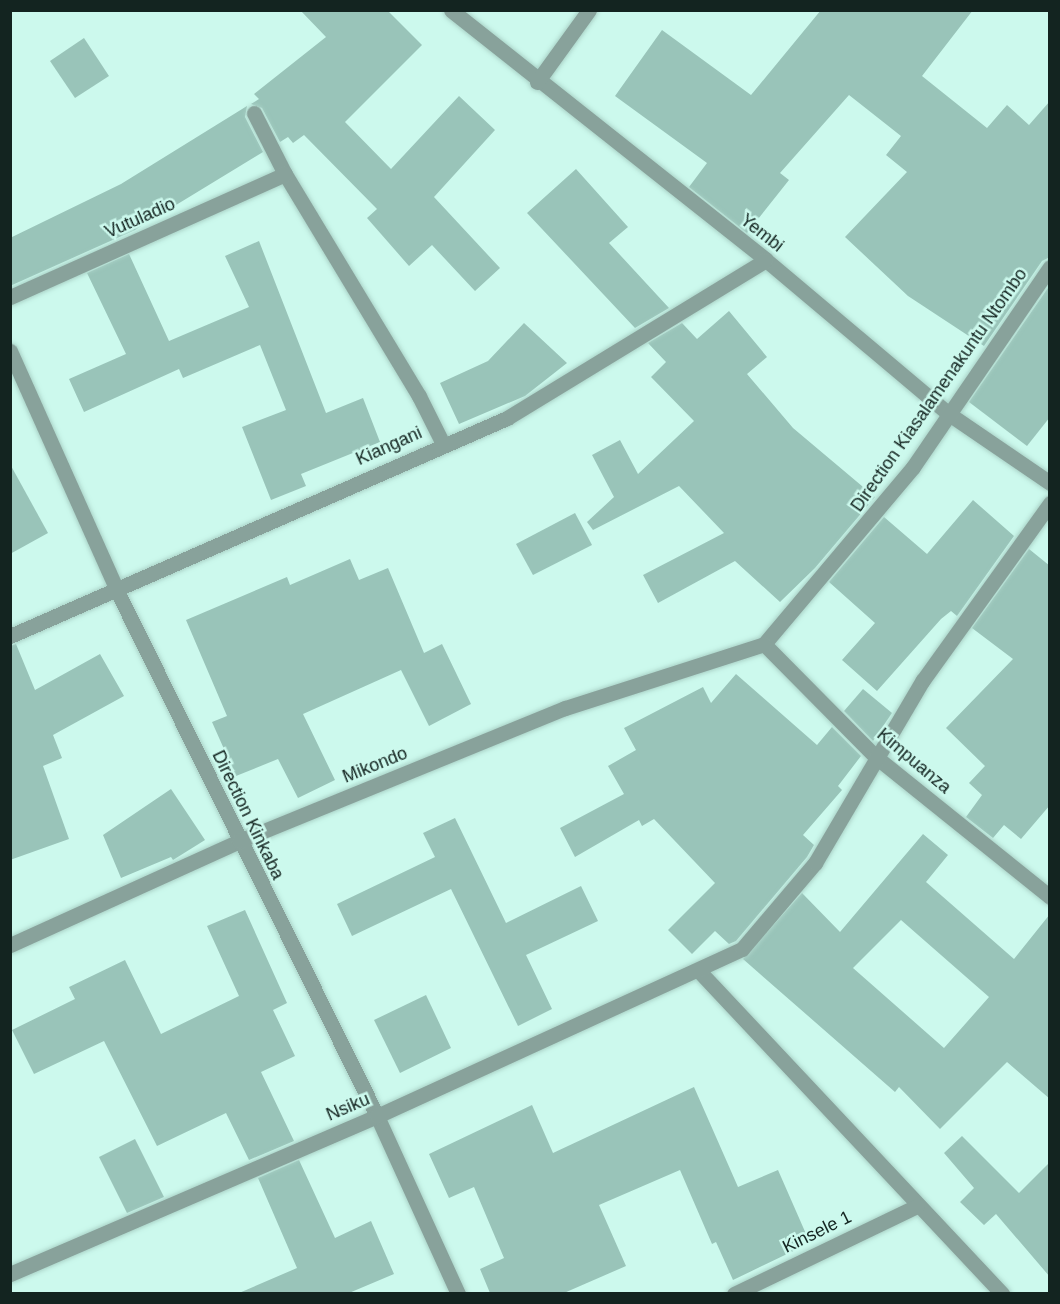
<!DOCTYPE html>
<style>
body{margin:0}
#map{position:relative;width:1060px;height:1304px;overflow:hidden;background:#ccf9ed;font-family:Helvetica,sans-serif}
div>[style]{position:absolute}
.building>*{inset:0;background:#99c4b9}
.roads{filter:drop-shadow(0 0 2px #abd3c8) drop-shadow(0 0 2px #abd3c8)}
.street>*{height:15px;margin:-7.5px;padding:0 7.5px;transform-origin:7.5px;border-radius:7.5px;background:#88a29b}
span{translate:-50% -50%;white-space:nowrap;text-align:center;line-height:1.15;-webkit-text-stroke:5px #ccf9ed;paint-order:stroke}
.street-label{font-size:18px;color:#132420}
.frame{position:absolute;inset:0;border:12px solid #132420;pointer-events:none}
</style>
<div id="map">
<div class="building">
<div style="clip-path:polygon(300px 10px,388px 11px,422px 45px,345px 122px,391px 169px,459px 96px,495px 130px,434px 197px,500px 268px,475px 291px,432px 245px,409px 266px,367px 218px,377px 209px,304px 135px,293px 143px,288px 137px,280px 142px,262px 108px,251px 104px,259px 99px,254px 94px,326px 37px)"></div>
<div style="clip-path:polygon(821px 10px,973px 10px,922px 76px,987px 128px,1007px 105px,1029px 125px,1050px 101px,1050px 257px,1042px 261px,984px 346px,908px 296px,845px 237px,907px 172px,886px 155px,901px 136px,849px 95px,780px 173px,789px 180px,747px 233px,689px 187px,707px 163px,615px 96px,662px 30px,751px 95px)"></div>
<div style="clip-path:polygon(84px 38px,109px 76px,75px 98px,50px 61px)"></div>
<div style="clip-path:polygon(247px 106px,245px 117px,263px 152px,135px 230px,10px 286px,10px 238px,121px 184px)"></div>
<div style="clip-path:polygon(576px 169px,628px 227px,609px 243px,669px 308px,635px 328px,527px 213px)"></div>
<div style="clip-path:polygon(259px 241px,326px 413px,363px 398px,380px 442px,301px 474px,306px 486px,271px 500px,242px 427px,286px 410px,260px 345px,183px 378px,179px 369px,84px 412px,69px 379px,126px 354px,87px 273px,129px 254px,169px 341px,249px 307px,225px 256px)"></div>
<div style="clip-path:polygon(1050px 285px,1050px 417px,1027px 446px,969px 402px)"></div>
<div style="clip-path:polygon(729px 311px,767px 357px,747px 374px,793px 428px,875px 497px,815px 568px,780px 602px,735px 561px,658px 603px,643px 575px,724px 533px,679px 486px,593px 530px,587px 522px,614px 497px,592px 455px,620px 440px,638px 474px,694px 421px,651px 377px,666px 362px,648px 343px,682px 323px,697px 339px)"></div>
<div style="clip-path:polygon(524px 323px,567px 363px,525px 396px,459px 424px,440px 383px,488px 361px)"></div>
<div style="clip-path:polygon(10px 464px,48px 533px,10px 554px)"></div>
<div style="clip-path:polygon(973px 500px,1014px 536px,957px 616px,951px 611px,941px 619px,877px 691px,842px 660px,875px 623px,829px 582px,884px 517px,927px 554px)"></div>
<div style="clip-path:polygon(575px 513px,592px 545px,533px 575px,516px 544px)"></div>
<div style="clip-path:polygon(1029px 549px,1050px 566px,1050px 805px,1021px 839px,1004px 825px,993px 838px,966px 817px,982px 795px,969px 783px,985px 766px,946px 728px,1013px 659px,972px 628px)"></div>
<div style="clip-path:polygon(350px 559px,359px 580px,388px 568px,424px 653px,442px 644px,471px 704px,429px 726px,401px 670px,303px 714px,335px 780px,298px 798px,278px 759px,236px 776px,212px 722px,227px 716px,186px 620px,287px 577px,290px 585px)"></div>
<div style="clip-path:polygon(16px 644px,35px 690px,100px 654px,124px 696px,53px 735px,62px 758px,43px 766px,69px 839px,10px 860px,10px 646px)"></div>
<div style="clip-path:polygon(736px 674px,817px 745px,832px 727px,861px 756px,838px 786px,842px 790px,803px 835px,814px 845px,807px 857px,736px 941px,729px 944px,715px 931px,692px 954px,668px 930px,715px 883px,654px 819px,642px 826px,639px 820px,575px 857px,560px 828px,624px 794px,608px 766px,636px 750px,624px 728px,703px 687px,711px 703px)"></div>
<div style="clip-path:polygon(863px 689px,892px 713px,873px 741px,844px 711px)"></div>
<div style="clip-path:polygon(171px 789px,205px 840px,173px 860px,171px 857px,121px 878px,103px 835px)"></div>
<div style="clip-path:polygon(455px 818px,506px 923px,581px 886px,598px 921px,526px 955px,552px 1009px,518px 1026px,451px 889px,352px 936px,337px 904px,435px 857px,423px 833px)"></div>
<div style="clip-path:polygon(evenodd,923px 834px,948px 855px,926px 882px,1014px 959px,1050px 914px,1050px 1099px,1007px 1062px,940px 1129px,899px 1087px,895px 1092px,743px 959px,802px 893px,840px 932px,923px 834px,901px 920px,989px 997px,944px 1048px,853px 968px,901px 920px)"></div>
<div style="clip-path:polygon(245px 910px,287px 1003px,273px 1010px,295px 1056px,261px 1072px,294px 1141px,249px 1160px,226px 1113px,157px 1146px,104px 1041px,34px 1074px,12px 1030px,75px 999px,69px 987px,125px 960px,161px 1034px,239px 996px,207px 926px)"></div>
<div style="clip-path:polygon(426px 995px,451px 1048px,400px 1073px,374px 1020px)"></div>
<div style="clip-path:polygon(694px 1087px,738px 1187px,778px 1170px,810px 1243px,733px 1280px,716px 1242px,712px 1244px,680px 1170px,599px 1205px,626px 1266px,564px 1293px,490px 1293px,480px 1269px,504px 1258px,474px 1187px,449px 1198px,429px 1154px,532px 1105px,553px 1153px)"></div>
<div style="clip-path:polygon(962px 1136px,1019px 1193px,1050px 1162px,1050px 1277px,996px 1214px,984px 1225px,960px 1202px,974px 1188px,944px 1153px)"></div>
<div style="clip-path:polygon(135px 1139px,164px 1197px,127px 1213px,99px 1157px)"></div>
<div style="clip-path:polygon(299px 1160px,335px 1238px,371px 1221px,394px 1274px,349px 1293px,239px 1293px,297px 1268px,258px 1178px)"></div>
</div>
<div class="roads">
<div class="street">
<div style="left:451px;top:10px;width:402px;rotate:38.4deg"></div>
<div style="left:766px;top:260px;width:239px;rotate:40.1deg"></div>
<div style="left:949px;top:414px;width:122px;rotate:34.3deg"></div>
<div style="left:537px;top:82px;width:89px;rotate:-54.2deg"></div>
<div style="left:254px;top:113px;width:68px;rotate:63.1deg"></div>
<div style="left:285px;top:174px;width:259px;rotate:58.9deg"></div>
<div style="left:419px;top:396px;width:54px;rotate:63.4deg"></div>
<div style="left:10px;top:297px;width:301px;rotate:-24.1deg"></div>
<div style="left:10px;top:351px;width:265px;rotate:65.9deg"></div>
<div style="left:118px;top:593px;width:584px;rotate:63.65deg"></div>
<div style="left:377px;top:1116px;width:196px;rotate:65.5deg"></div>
<div style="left:10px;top:636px;width:543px;rotate:-23.68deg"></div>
<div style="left:507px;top:418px;width:303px;rotate:-31.4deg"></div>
<div style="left:764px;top:644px;width:231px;rotate:-49.9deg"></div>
<div style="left:913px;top:467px;width:242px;rotate:-55.6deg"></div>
<div style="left:764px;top:644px;width:159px;rotate:45.3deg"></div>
<div style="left:876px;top:757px;width:223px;rotate:38.8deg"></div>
<div style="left:10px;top:945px;width:252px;rotate:-24.4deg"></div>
<div style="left:239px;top:841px;width:352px;rotate:-22.2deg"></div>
<div style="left:565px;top:708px;width:209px;rotate:-17.8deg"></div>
<div style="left:699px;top:971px;width:443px;rotate:46.8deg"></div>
<div style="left:10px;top:1274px;width:400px;rotate:-23.3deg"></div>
<div style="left:377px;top:1116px;width:401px;rotate:-24.6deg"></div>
<div style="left:742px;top:949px;width:113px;rotate:-49.7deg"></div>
<div style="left:815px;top:863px;width:212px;rotate:-59.5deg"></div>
<div style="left:923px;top:680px;width:218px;rotate:-54.3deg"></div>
<div style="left:734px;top:1294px;width:203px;rotate:-25.7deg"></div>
</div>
</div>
<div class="street-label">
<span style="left:140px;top:218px;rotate:-24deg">Vutuladio</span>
<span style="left:762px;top:233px;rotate:38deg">Yembi</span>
<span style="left:939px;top:390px;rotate:-55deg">Direction Kiasalamenakuntu Ntombo</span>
<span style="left:389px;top:446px;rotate:-24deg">Kiangani</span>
<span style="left:914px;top:761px;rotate:40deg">Kimpuanza</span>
<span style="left:375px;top:765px;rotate:-22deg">Mikondo</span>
<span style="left:248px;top:815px;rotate:64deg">Direction Kinkaba</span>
<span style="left:348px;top:1107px;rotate:-23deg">Nsiku</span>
<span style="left:817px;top:1232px;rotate:-26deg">Kinsele 1</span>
</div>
<div class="frame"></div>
</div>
